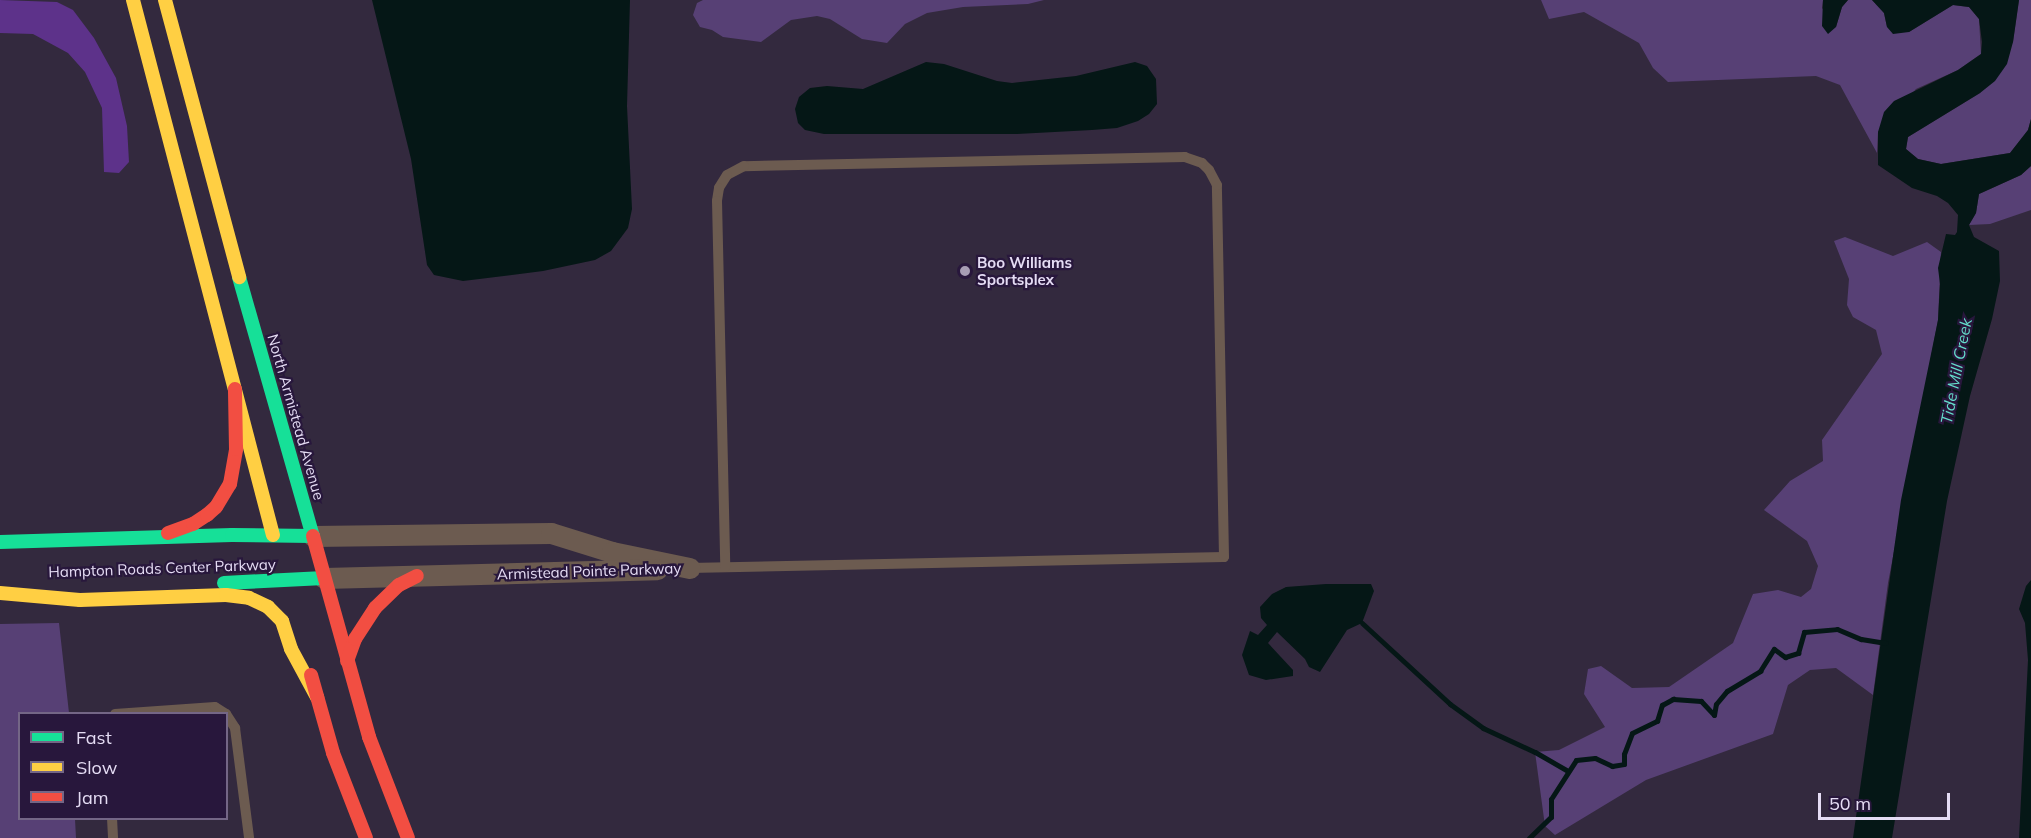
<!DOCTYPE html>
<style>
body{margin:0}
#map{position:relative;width:2031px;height:838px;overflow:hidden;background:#33293e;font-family:Mulish,sans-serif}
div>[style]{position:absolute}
.green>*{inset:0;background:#574075}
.forest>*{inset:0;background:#5d328a}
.water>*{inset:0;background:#051716}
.stream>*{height:5px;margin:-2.5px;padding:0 2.5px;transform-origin:2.5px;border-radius:2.5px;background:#051716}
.lane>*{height:10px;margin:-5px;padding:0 5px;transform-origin:5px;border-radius:5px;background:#6c5b50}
.street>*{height:21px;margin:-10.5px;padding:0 10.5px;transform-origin:10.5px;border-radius:10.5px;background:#6c5b50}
.fast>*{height:14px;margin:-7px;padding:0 7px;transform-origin:7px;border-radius:7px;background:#16e098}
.slow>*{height:14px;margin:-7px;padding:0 7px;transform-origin:7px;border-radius:7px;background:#ffcf43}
.jam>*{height:14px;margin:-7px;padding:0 7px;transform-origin:7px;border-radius:7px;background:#f24e42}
.dots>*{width:16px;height:16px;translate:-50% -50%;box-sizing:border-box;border:3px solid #28173c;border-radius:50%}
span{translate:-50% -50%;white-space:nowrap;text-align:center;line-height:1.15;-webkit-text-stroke:4.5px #28173c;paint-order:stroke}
.poi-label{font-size:15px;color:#e5dcf4;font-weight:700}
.left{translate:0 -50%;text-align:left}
.street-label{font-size:15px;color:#e5dcf4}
.water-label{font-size:16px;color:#65decc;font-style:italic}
.legend{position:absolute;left:18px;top:712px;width:210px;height:108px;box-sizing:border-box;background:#28173c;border:2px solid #746686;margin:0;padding:8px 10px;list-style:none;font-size:18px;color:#e5dcf4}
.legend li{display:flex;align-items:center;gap:12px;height:30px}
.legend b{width:30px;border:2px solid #746686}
.scale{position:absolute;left:1818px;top:793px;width:132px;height:27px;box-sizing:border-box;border:3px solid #e5dcf4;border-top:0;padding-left:8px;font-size:18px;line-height:21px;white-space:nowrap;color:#e5dcf4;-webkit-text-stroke:4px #28173c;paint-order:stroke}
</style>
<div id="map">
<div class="green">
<div style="clip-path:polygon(703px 0,1044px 0,1028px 4px,963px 7px,927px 13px,905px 24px,887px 43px,862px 39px,830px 19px,817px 16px,791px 20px,761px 42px,723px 37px,712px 30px,700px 27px,693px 15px,697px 3px)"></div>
<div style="clip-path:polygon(1541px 0,1823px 0,1822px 8px,1836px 27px,1842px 7px,1848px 0,1872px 0,1884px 13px,1887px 27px,1909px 32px,1953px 5px,1969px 7px,1979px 19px,1981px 54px,1958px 70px,1916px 89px,1878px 132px,1877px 153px,1840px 85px,1816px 76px,1668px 82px,1653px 68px,1639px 43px,1584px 12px,1549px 19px)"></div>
<div style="clip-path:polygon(2019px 0,2031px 0,2031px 119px,2028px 130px,2010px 153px,1941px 164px,1918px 159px,1906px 149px,1908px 137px,1980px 93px,2013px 42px)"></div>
<div style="clip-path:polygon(2031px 166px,2031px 210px,1990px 224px,1969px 225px,1976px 213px,1979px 194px,2021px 175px)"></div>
<div style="clip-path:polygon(1845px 237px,1893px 256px,1927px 242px,1941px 252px,1938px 320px,1888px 583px,1873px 695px,1836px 668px,1810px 670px,1788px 685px,1773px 734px,1646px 780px,1555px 835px,1545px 826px,1535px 752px,1559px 750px,1605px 727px,1584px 694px,1588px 669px,1601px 666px,1632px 688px,1669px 687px,1733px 643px,1753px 594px,1778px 590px,1801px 597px,1811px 589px,1818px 566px,1807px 541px,1764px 510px,1790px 481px,1823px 461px,1822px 440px,1882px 354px,1876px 330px,1853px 317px,1847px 305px,1849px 279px,1834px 241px)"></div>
<div style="clip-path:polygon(59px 623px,69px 713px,20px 714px,20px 818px,75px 819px,76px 838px,0 838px,0 624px)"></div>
</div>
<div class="forest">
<div style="clip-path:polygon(0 0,57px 2px,73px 10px,94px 38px,116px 78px,127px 126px,129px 162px,119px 173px,104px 172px,102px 108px,85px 72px,68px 53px,33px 34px,0 33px)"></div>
</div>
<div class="water">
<div style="clip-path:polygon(372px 0,630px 0,627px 106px,632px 209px,628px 228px,611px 251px,595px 260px,543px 271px,463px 281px,434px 275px,427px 265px,411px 159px)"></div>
<div style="clip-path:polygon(1823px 0,1848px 0,1842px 7px,1836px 27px,1828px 34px,1822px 26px)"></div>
<div style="clip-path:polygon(1872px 0,2019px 0,2013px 42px,2007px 64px,1995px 81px,1980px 93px,1908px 137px,1906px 149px,1918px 159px,1941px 164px,2010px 153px,2028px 130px,2031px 119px,2031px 166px,2021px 175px,1979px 194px,1976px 213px,1969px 225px,1974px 237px,1999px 251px,2000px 281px,1992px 319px,1970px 396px,1947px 501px,1892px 838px,1853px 838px,1901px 500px,1938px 320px,1940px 284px,1938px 268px,1946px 234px,1955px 235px,1957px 232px,1958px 215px,1948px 203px,1937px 196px,1912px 188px,1878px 165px,1878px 132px,1884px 112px,1894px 101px,1958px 70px,1981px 54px,1982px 42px,1979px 19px,1969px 7px,1953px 5px,1909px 32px,1893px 34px,1887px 27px,1884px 13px)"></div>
<div style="clip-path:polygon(926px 62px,944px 64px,997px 81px,1012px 83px,1076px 76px,1135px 62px,1147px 66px,1156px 79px,1157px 104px,1149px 114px,1138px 121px,1117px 128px,1092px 130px,1017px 134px,824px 134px,805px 130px,798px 123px,795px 109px,799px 97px,810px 88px,827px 86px,863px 89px)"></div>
<div style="clip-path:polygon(2031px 580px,2031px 838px,2019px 838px,2028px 660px,2025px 623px,2019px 609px,2026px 586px)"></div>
<div style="clip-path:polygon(1326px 584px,1371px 584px,1374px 591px,1362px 623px,1347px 630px,1320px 672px,1309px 667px,1305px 659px,1277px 632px,1268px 643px,1293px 670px,1293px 676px,1266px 680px,1249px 675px,1242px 655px,1250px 631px,1258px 635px,1267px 625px,1261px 618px,1260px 607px,1272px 594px,1286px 587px)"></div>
</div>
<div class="stream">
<div style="left:1362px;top:623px;width:120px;rotate:42.6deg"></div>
<div style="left:1450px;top:704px;width:41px;rotate:36deg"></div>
<div style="left:1483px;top:728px;width:57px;rotate:24.8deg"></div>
<div style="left:1535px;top:752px;width:38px;rotate:30deg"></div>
<div style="left:1529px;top:838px;width:30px;rotate:-44deg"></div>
<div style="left:1551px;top:817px;width:18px;rotate:-90deg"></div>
<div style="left:1551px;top:799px;width:46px;rotate:-57.3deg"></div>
<div style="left:1576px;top:760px;width:19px;rotate:-6deg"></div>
<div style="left:1595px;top:758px;width:19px;rotate:25deg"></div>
<div style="left:1612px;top:766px;width:12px;rotate:-9deg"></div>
<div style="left:1624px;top:764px;width:10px;rotate:-90deg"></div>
<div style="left:1624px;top:754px;width:22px;rotate:-69deg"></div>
<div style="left:1632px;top:733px;width:28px;rotate:-26deg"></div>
<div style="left:1657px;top:721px;width:17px;rotate:-73deg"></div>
<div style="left:1662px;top:705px;width:13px;rotate:-29deg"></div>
<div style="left:1673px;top:699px;width:28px;rotate:4deg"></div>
<div style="left:1701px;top:701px;width:19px;rotate:47deg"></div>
<div style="left:1714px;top:715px;width:11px;rotate:-80deg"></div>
<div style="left:1716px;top:704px;width:17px;rotate:-50deg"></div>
<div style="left:1727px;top:691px;width:39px;rotate:-31deg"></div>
<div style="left:1760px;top:671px;width:26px;rotate:-58deg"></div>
<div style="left:1774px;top:649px;width:14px;rotate:36deg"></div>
<div style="left:1785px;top:657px;width:14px;rotate:-17deg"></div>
<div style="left:1798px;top:653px;width:22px;rotate:-74deg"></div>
<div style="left:1804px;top:632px;width:33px;rotate:-5deg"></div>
<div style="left:1837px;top:629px;width:26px;rotate:23deg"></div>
<div style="left:1861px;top:639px;width:25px;rotate:9deg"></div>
</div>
<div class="lane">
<div style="left:689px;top:568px;width:535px;rotate:-1.18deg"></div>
<div style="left:1224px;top:557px;width:372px;rotate:-91.1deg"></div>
<div style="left:1217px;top:185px;width:17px;rotate:-118deg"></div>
<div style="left:1209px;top:170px;width:10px;rotate:-135deg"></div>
<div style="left:1202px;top:163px;width:18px;rotate:-161deg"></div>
<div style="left:1185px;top:157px;width:441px;rotate:178.8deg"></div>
<div style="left:744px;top:166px;width:19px;rotate:152deg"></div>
<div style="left:727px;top:175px;width:15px;rotate:122deg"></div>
<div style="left:719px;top:188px;width:13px;rotate:99deg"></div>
<div style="left:717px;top:201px;width:366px;rotate:88.7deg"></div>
<div style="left:115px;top:714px;width:100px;rotate:-4deg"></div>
<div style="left:215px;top:707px;width:13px;rotate:32deg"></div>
<div style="left:226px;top:714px;width:17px;rotate:57deg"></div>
<div style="left:235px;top:728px;width:111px;rotate:82.7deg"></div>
<div style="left:112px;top:818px;width:20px;rotate:87deg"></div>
</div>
<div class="street">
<div style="left:313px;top:536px;width:238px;rotate:-0.7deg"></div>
<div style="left:551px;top:533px;width:64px;rotate:17.3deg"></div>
<div style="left:612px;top:552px;width:79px;rotate:11.7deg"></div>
<div style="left:324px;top:578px;width:333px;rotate:-1.5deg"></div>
</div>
<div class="fast">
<div style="left:239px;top:277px;width:269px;rotate:74.1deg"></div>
<div style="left:0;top:542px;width:232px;rotate:-1.7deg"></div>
<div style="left:232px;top:535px;width:81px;rotate:0.7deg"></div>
<div style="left:224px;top:583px;width:100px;rotate:-2.9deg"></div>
</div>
<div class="slow">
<div style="left:133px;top:0;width:553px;rotate:75.34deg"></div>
<div style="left:165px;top:0;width:287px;rotate:75deg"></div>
<div style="left:0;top:593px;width:80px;rotate:5deg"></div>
<div style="left:80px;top:600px;width:146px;rotate:-2deg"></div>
<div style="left:226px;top:595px;width:23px;rotate:7deg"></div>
<div style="left:249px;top:598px;width:21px;rotate:25deg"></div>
<div style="left:268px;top:607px;width:20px;rotate:45deg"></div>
<div style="left:282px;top:621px;width:29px;rotate:72deg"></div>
<div style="left:291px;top:649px;width:55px;rotate:61.6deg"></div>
</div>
<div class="jam">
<div style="left:168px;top:533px;width:27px;rotate:-20deg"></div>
<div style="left:193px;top:524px;width:17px;rotate:-33deg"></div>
<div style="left:207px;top:515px;width:12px;rotate:-42deg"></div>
<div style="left:216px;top:507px;width:27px;rotate:-59deg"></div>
<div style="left:230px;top:484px;width:36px;rotate:-80deg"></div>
<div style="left:236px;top:449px;width:60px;rotate:-91deg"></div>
<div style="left:313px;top:536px;width:209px;rotate:74.4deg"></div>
<div style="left:369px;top:737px;width:108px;rotate:68.9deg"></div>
<div style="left:347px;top:661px;width:23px;rotate:-70deg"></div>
<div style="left:355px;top:639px;width:37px;rotate:-57deg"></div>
<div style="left:375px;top:608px;width:33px;rotate:-44deg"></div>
<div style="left:399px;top:585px;width:20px;rotate:-27deg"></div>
<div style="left:311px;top:675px;width:81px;rotate:74.2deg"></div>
<div style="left:333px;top:753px;width:91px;rotate:68.8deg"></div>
</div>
<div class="dots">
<div style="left:965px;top:271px;background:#a79db4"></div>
</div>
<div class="poi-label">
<span class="left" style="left:977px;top:271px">Boo Williams<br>Sportsplex</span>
</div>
<div class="street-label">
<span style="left:296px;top:417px;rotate:74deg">North Armistead Avenue</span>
<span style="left:162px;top:568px;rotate:-2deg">Hampton Roads Center Parkway</span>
<span style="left:589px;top:571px;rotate:-2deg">Armistead Pointe Parkway</span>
</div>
<div class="water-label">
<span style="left:1956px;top:371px;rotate:-79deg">Tide Mill Creek</span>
</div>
<ul class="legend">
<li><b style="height:8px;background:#16e098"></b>Fast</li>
<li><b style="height:8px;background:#ffcf43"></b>Slow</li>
<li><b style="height:8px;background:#f24e42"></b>Jam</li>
</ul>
<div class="scale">50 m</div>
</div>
